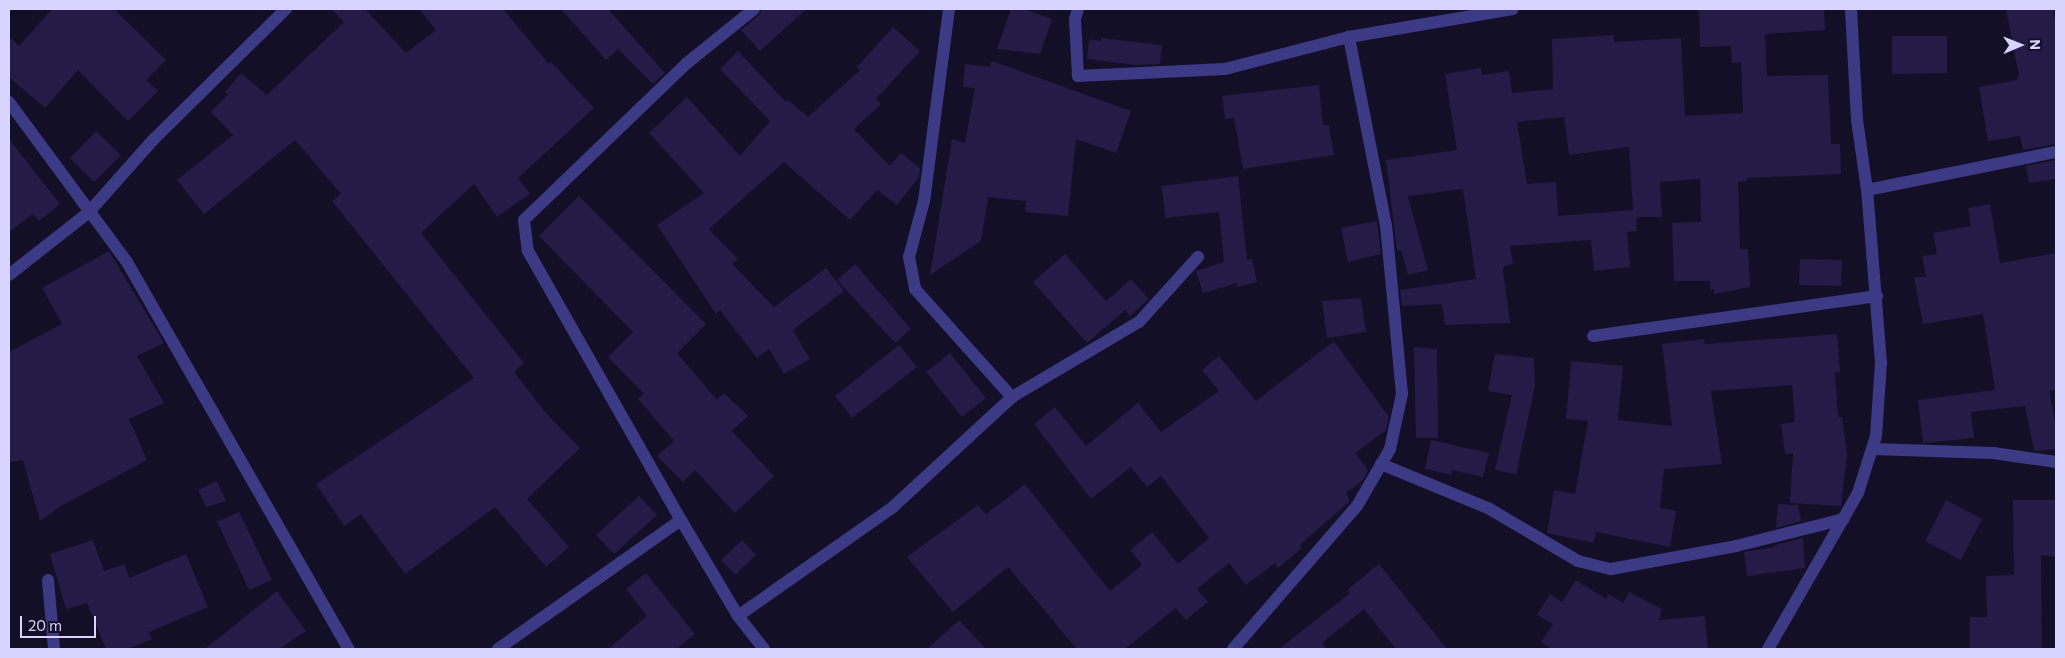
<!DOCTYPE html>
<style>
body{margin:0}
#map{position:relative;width:2065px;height:658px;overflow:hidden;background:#130f26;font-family:Commissioner,sans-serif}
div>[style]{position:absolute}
.building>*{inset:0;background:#241b47}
.minor>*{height:12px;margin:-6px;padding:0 6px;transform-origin:6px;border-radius:6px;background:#3d3a85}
span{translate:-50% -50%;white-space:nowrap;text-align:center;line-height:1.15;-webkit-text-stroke:4.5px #130f26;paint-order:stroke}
.frame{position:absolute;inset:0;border:10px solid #d9d4ff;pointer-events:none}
.north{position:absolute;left:1995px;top:20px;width:50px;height:50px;-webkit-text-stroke:4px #130f26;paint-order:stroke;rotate:89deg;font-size:14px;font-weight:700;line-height:20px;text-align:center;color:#d9d4ff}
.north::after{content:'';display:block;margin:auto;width:18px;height:22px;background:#d9d4ff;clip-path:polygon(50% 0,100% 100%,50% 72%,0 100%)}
.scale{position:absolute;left:20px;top:616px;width:76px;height:22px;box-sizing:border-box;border:2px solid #d9d4ff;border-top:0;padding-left:6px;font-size:15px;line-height:18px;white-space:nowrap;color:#d9d4ff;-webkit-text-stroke:4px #130f26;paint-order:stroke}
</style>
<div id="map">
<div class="building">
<div style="clip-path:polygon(52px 9px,114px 9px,166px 60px,146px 80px,158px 91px,128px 121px,78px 70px,45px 108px,9px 77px,9px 36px,19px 46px)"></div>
<div style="clip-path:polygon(331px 9px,365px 9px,406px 53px,436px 30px,419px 9px,503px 9px,549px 64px,551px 62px,594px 108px,518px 178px,530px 194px,497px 217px,474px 184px,421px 233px,524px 363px,514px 372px,546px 413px,580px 448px,527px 499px,569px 547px,546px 567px,495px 507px,405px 574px,361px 514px,344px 526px,316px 484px,474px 378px,332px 201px,341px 194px,295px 140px,204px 214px,177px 180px,233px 135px,211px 112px,228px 94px,225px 92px,241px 73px,267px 95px,344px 22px)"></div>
<div style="clip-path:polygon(561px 9px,608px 9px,665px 73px,653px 84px,618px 49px,606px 60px)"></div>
<div style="clip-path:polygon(762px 9px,806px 9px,760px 51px,741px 30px,759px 15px)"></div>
<div style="clip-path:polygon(1011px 9px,1024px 9px,1052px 19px,1040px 54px,997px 49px)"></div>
<div style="clip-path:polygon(evenodd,1699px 9px,1824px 9px,1825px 30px,1765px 34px,1767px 76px,1828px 75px,1831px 144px,1840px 144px,1841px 174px,1747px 178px,1747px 181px,1738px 182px,1740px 249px,1748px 249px,1750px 287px,1714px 294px,1714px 289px,1710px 290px,1710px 281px,1674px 281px,1672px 223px,1701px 222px,1700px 179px,1660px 182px,1662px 217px,1637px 217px,1636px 231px,1627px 232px,1630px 267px,1594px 271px,1591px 240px,1510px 246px,1513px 264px,1504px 266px,1503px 270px,1510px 323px,1445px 325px,1442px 304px,1402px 306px,1400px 290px,1476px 279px,1463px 189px,1408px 196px,1428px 270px,1408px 275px,1401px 250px,1397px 251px,1386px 160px,1457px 150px,1445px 74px,1481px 68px,1482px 75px,1509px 71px,1512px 93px,1553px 89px,1552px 39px,1614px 35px,1614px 42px,1681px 38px,1685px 116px,1743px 113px,1741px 63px,1732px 63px,1731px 46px,1700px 47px,1699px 9px,1564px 117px,1569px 155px,1629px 147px,1633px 210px,1558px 216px,1556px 182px,1527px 184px,1517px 122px,1564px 117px)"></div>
<div style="clip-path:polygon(2006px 9px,2053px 9px,2056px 24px,2056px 144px,2023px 150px,2020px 136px,1988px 141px,1979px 87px,2017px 80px,2019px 76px)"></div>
<div style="clip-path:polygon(893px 27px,920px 51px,876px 99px,881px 104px,854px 129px,890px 166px,901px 153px,920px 168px,919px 177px,897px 205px,877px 190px,850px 220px,784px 162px,709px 229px,738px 259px,732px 264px,774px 307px,826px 268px,844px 291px,793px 330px,810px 359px,784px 374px,769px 349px,757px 358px,720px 310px,716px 314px,657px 225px,704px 193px,649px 133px,687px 97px,740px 156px,770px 121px,720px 69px,738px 51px,786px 102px,788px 100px,808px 117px,860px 70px,857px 67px)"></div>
<div style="clip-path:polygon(1892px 36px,1947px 36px,1947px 73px,1892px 74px)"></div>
<div style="clip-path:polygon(1101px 38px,1162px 45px,1160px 64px,1136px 65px,1087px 59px,1089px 39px,1101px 41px)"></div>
<div style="clip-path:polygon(992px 61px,1131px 111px,1116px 153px,1076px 139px,1068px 216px,1025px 212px,1026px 201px,988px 197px,981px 241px,930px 275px,952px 139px,965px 143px,975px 88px,963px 87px,965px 64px,990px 67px)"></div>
<div style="clip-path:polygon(1319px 85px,1323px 125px,1329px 125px,1334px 155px,1243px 169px,1234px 118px,1225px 119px,1222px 96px)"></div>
<div style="clip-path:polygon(96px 131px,121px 155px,94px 182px,70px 158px)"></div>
<div style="clip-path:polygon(9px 139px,60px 204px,39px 221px,33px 214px,9px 232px)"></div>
<div style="clip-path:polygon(2056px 160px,2056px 179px,2029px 183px,2026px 166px)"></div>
<div style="clip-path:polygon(1238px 176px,1247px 260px,1252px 259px,1257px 282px,1237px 287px,1237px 283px,1203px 293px,1196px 271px,1224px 262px,1219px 212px,1165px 218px,1162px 186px)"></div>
<div style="clip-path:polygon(579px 196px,706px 324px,677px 353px,717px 400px,724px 393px,748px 416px,732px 431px,774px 476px,735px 513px,695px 470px,683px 482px,657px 456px,674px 441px,638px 399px,644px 394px,608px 357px,633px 332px,539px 236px)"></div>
<div style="clip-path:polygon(1990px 204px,2000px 263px,2056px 253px,2056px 390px,2049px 391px,2056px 427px,2056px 449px,2034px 451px,2025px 406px,1971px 412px,1974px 438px,1923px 443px,1918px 400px,1995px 390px,1983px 314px,1923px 324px,1914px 277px,1926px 277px,1922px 256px,1937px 254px,1933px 233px,1971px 226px,1968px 208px)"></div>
<div style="clip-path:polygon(1377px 221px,1381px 254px,1348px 262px,1341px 228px)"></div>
<div style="clip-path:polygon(109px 251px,164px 343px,137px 356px,164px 403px,129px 419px,147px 460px,61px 506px,40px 521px,23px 460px,9px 462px,9px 352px,62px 324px,42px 288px)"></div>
<div style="clip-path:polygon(1065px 254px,1106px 301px,1131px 279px,1149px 299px,1130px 316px,1125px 310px,1087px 343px,1033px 282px)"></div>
<div style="clip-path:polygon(1800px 259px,1842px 260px,1841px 286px,1799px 285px)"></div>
<div style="clip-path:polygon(855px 264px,911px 329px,895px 343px,837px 280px)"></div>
<div style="clip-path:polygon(1361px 298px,1366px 332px,1327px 338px,1322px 301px)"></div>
<div style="clip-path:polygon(1837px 334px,1840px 372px,1835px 372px,1838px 417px,1842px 417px,1847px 454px,1841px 506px,1790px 503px,1793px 453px,1785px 454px,1781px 424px,1795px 422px,1792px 385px,1711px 391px,1722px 464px,1664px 469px,1660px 508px,1676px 511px,1670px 547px,1596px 532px,1594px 543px,1547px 533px,1554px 490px,1575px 494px,1588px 421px,1566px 419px,1571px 361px,1623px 366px,1618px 420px,1672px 426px,1662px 344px,1704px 339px,1705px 344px)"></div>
<div style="clip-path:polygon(1334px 341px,1389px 417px,1386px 430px,1355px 453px,1368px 470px,1363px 480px,1346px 493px,1350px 501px,1300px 545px,1302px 548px,1278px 568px,1275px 563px,1246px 585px,1229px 563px,1197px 589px,1208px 602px,1186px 620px,1176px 608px,1125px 649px,1077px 649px,1008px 567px,953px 612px,907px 557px,978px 505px,986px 514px,1025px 484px,1110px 591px,1142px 565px,1130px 550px,1152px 532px,1178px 564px,1209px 538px,1161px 476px,1147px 487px,1131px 467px,1091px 499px,1034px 424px,1055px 407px,1086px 446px,1138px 403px,1161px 432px,1219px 391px,1202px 370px,1219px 356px,1256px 401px)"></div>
<div style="clip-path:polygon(899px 345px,917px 367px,852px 418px,835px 396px)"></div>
<div style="clip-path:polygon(1414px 347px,1437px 349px,1438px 438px,1416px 438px)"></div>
<div style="clip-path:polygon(950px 353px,986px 398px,962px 417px,926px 372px)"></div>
<div style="clip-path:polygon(1495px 354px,1534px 358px,1535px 386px,1516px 474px,1495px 470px,1512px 395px,1488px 391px)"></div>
<div style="clip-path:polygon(1431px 440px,1489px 453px,1483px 477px,1452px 470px,1451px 475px,1425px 469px)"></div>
<div style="clip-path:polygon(217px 481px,226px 501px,206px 507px,198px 490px)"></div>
<div style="clip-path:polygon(639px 496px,657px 515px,614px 554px,596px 535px)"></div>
<div style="clip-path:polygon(1946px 500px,1982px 519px,1961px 560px,1925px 541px)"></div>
<div style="clip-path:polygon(2013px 500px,2056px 500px,2056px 557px,2041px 555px,2042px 649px,1970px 649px,1970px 617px,1987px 617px,1986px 576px,2014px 575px)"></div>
<div style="clip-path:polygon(1778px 504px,1798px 505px,1801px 521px,1776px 528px)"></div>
<div style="clip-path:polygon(239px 512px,272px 580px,249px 590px,217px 522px)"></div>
<div style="clip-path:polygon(1803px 538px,1805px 568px,1747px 576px,1744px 552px,1775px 547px,1775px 545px)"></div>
<div style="clip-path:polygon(93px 540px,104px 571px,125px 564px,129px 578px,186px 554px,208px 607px,149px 632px,152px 639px,127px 649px,106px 649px,87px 603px,66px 609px,50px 554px)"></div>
<div style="clip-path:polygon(742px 540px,756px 555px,735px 575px,721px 560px)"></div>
<div style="clip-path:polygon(1379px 564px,1447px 649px,1396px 649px,1364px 609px,1322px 643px,1327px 649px,1279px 649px,1350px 593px,1347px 590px)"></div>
<div style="clip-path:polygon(646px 573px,695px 634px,676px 649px,608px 649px,647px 616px,626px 589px)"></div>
<div style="clip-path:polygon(1576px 580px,1606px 599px,1608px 594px,1623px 603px,1629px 592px,1662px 609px,1659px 620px,1705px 616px,1708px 649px,1552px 649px,1541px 642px,1553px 624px,1537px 615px,1550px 594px,1562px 602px)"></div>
<div style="clip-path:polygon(277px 591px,306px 631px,279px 649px,205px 649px)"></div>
<div style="clip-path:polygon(959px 620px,986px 649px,927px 649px)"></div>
</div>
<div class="minor">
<div style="left:754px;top:9px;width:86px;rotate:141.1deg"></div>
<div style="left:687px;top:63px;width:226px;rotate:136.1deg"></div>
<div style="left:524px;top:220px;width:31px;rotate:83deg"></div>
<div style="left:528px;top:251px;width:309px;rotate:60.4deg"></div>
<div style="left:681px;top:520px;width:112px;rotate:59.3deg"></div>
<div style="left:738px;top:616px;width:42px;rotate:51.8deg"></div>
<div style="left:949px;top:9px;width:194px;rotate:97.4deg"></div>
<div style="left:924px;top:201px;width:58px;rotate:105deg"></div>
<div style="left:909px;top:257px;width:33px;rotate:79deg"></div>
<div style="left:915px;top:289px;width:145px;rotate:48.1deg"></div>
<div style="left:1078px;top:9px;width:10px;rotate:107deg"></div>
<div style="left:1075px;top:19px;width:57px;rotate:87deg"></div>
<div style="left:1078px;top:76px;width:147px;rotate:-2.7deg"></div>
<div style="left:1225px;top:69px;width:128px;rotate:-14.5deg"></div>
<div style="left:1349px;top:37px;width:166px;rotate:-9.7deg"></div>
<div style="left:9px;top:102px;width:199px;rotate:53.6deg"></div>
<div style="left:127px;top:262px;width:446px;rotate:60.2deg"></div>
<div style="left:1867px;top:190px;width:193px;rotate:-11.4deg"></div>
<div style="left:9px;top:275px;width:102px;rotate:-38.2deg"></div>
<div style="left:89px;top:212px;width:96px;rotate:-48.4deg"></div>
<div style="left:153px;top:140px;width:187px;rotate:-44.6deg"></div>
<div style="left:1593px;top:336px;width:287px;rotate:-8deg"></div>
<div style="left:1872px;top:449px;width:121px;rotate:1.9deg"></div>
<div style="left:1993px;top:453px;width:64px;rotate:8.1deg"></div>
<div style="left:1381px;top:464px;width:116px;rotate:22.4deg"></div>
<div style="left:1488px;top:508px;width:104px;rotate:30.5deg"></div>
<div style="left:1578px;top:561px;width:34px;rotate:14deg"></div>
<div style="left:1611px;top:569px;width:127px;rotate:-10.4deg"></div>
<div style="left:1736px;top:546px;width:111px;rotate:-14deg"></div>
<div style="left:48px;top:580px;width:69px;rotate:85deg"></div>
<div style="left:738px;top:616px;width:189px;rotate:-35.1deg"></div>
<div style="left:893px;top:507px;width:162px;rotate:-42.7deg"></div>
<div style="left:1012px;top:397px;width:147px;rotate:-30.6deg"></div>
<div style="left:1139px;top:322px;width:88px;rotate:-47.8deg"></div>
<div style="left:498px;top:649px;width:224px;rotate:-35.2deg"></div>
<div style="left:1233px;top:649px;width:189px;rotate:-49.1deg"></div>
<div style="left:1357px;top:506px;width:66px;rotate:-59.9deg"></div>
<div style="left:1390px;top:449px;width:56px;rotate:-77.7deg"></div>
<div style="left:1402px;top:394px;width:169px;rotate:-95.4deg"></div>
<div style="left:1386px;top:226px;width:193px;rotate:-101.1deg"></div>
<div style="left:1768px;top:649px;width:180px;rotate:-60deg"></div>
<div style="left:1858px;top:493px;width:60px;rotate:-72.5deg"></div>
<div style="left:1876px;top:436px;width:73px;rotate:-86.1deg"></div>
<div style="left:1881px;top:363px;width:174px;rotate:-94.6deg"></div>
<div style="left:1867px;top:190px;width:71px;rotate:-98.1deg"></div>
<div style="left:1857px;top:120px;width:111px;rotate:-93.1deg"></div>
</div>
<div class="frame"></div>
<div class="north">N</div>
<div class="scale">20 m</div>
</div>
